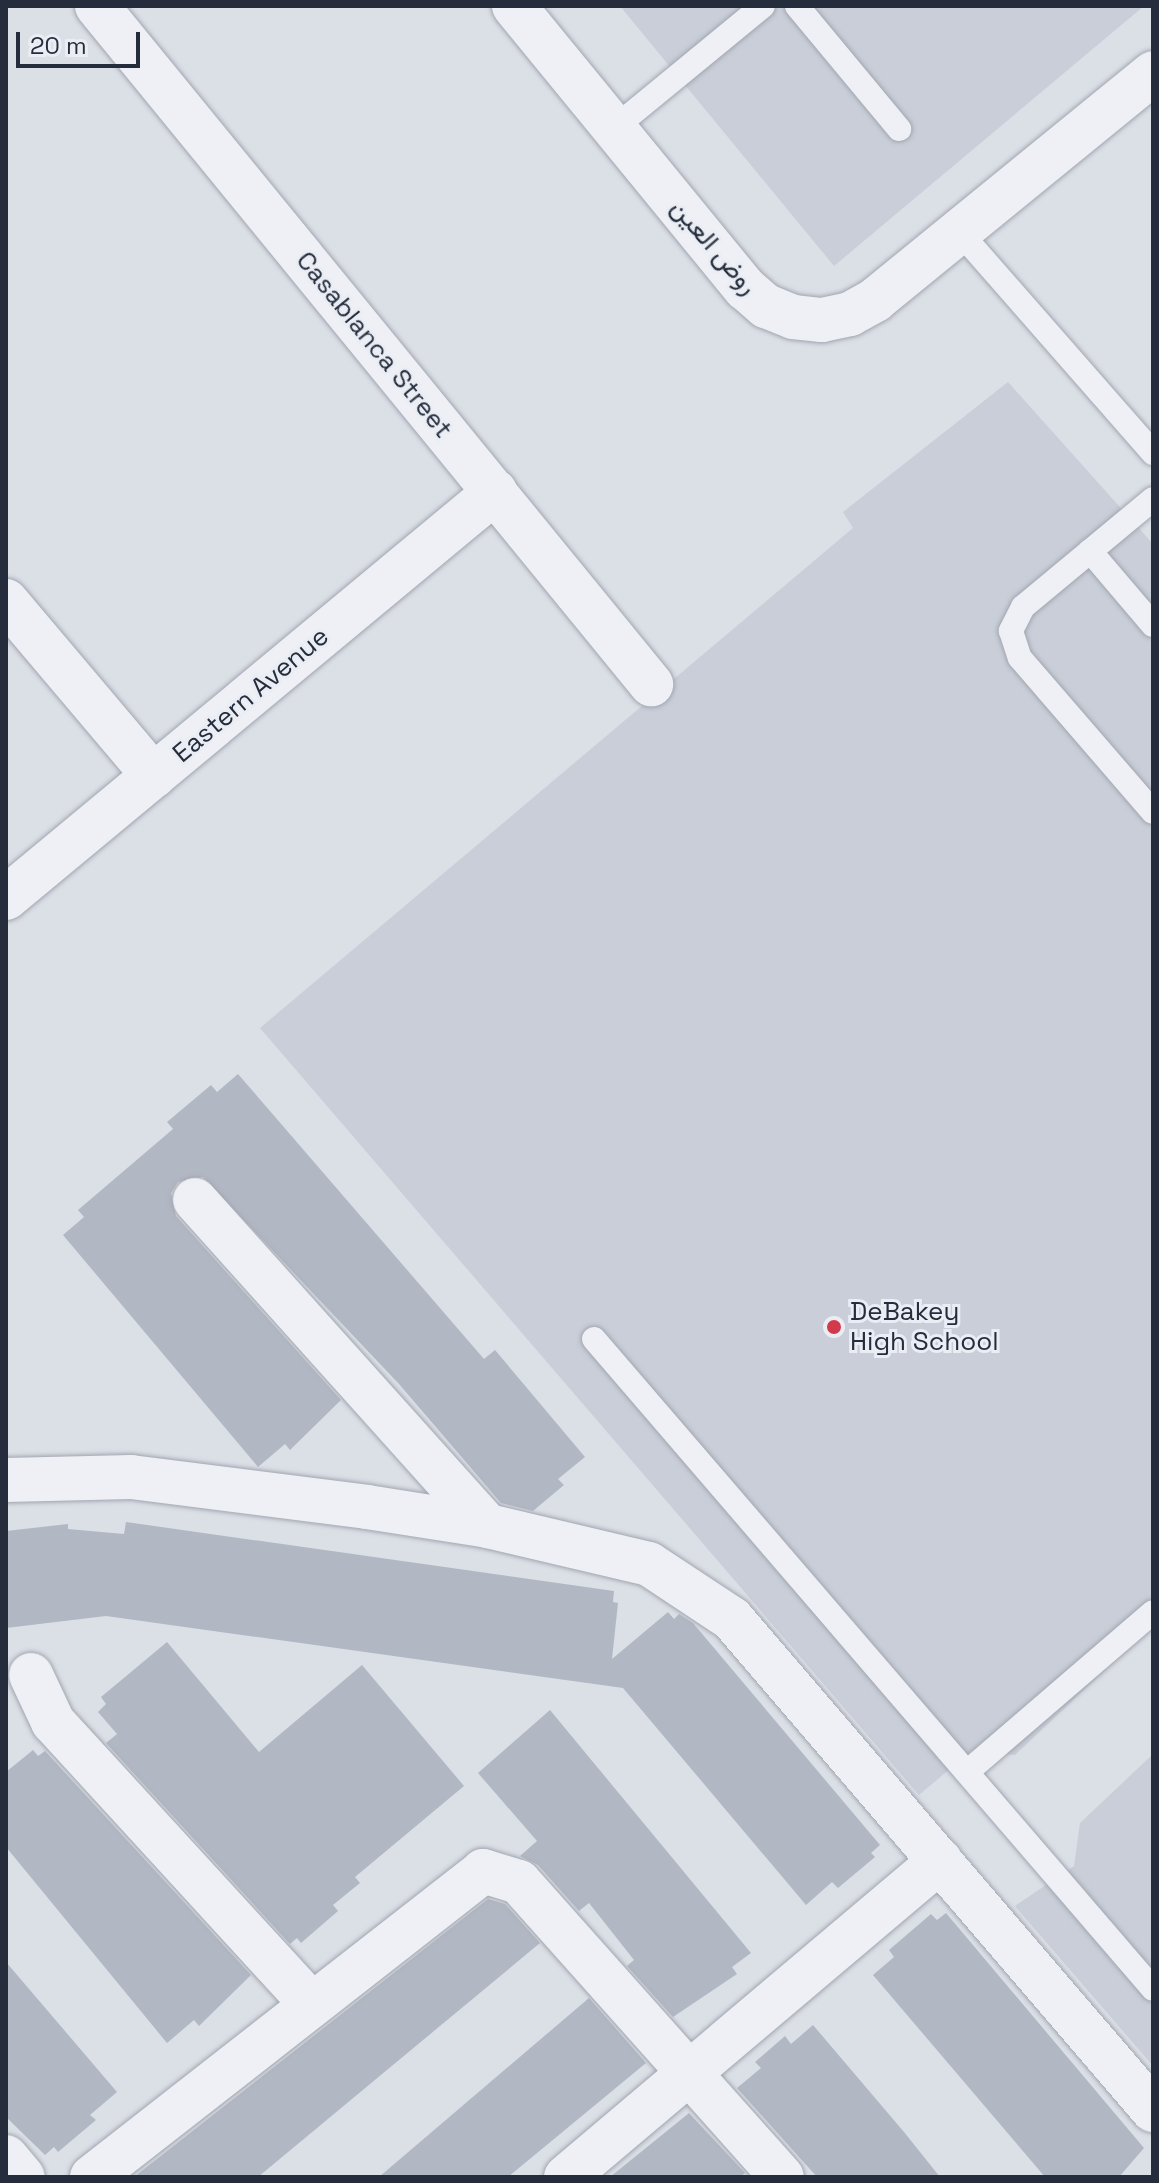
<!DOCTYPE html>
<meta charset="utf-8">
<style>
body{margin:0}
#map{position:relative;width:1159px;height:2183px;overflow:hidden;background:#dbdfe6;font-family:"Space Grotesk",Vazirmatn,sans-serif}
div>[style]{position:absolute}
.built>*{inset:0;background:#c9ced8}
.building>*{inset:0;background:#b2b8c3}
.roads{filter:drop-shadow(0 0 2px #a1a6b0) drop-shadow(0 0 2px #a1a6b0)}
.service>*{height:24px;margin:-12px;padding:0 12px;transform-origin:12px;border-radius:12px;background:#eef0f5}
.minor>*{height:44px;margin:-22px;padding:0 22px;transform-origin:22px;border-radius:22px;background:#eef0f5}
.dots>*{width:22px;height:22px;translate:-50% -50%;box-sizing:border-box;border:4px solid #eaeef4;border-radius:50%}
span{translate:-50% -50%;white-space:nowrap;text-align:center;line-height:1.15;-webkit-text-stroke:6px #eaeef4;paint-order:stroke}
.street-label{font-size:26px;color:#252d3d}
.poi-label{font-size:26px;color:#252d3d}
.left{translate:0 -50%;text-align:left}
.frame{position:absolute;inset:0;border:8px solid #252d3d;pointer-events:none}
.scale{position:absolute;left:16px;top:32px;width:124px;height:36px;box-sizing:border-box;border:4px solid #252d3d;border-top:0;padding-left:10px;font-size:24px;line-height:28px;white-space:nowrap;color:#252d3d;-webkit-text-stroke:6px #eaeef4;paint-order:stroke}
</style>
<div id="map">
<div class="built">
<div style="clip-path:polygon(620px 6px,1144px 6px,834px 266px)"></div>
<div style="clip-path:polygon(1008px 382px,1153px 544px,1153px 1625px,1015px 1755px,971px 1751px,919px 1795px,260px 1028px,853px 528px,843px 512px)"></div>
<div style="clip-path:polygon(1153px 1754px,1153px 2066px,1015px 1906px,1074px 1866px,1080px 1823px)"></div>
</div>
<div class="building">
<div style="clip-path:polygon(238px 1074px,484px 1359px,495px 1350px,585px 1457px,558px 1479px,564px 1485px,533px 1511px,501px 1503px,399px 1384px,203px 1177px,178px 1182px,171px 1193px,176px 1216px,341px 1400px,290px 1450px,285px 1444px,258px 1467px,63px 1235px,84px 1217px,78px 1210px,173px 1129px,167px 1122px,211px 1085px,217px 1092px)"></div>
<div style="clip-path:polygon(126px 1522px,614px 1591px,613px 1602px,618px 1603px,612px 1659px,668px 1612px,674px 1619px,679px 1614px,693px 1623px,880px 1845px,871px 1853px,875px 1857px,838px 1888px,832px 1882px,806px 1905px,623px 1688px,106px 1616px,6px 1628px,6px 1531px,68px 1524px,68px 1529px,124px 1534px)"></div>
<div style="clip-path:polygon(167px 1642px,259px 1752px,362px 1665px,464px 1786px,355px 1877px,360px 1883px,333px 1905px,338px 1911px,301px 1943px,297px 1938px,290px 1944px,106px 1743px,117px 1734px,98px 1712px,106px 1704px,101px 1697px)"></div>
<div style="clip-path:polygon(550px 1710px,751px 1953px,732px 1967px,737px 1974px,673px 2017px,627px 1966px,634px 1960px,589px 1903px,579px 1911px,538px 1865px,520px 1856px,537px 1841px,478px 1773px)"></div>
<div style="clip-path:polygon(33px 1750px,38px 1756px,45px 1751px,251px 1975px,199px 2026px,194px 2020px,167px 2043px,6px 1847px,6px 1772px)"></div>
<div style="clip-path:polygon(488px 1899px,505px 1904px,540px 1943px,258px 2177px,134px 2177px)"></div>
<div style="clip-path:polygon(946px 1913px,1144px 2148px,1119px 2177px,1045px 2177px,873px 1975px,894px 1957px,889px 1950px,931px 1914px,937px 1920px)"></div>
<div style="clip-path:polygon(6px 1962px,117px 2092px,90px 2115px,96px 2120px,58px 2152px,54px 2147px,45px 2155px,6px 2117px)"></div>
<div style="clip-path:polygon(589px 1998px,646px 2063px,508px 2177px,379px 2177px)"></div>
<div style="clip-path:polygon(813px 2025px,904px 2132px,940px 2177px,817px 2177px,737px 2088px,761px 2068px,755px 2062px,785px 2036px,791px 2044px)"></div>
<div style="clip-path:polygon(689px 2113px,745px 2173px,740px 2177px,610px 2177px)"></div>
</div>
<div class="roads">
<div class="service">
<div style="left:797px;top:6px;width:160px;rotate:50.3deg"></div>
<div style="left:613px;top:129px;width:194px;rotate:-39.4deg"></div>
<div style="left:957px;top:229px;width:298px;rotate:48.8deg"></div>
<div style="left:1153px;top:499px;width:169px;rotate:140.3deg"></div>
<div style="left:1023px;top:607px;width:27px;rotate:117deg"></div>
<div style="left:1011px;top:631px;width:28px;rotate:72deg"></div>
<div style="left:1020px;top:658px;width:203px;rotate:49.2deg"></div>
<div style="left:1090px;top:551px;width:97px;rotate:49.6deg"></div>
<div style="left:594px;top:1339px;width:857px;rotate:49.3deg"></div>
<div style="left:967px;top:1772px;width:245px;rotate:-40.7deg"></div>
</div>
<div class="minor">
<div style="left:97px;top:6px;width:876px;rotate:50.75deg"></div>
<div style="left:514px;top:6px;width:365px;rotate:50.7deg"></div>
<div style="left:745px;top:288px;width:28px;rotate:41deg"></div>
<div style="left:766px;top:306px;width:29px;rotate:22deg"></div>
<div style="left:793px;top:317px;width:29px;rotate:6deg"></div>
<div style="left:822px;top:320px;width:29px;rotate:-12deg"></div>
<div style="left:850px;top:314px;width:29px;rotate:-29deg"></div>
<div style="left:875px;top:300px;width:359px;rotate:-39.2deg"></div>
<div style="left:6px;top:601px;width:229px;rotate:49.8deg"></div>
<div style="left:6px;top:898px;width:636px;rotate:-39.7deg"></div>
<div style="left:195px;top:1200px;width:438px;rotate:48.1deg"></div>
<div style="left:6px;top:1480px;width:125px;rotate:-1.4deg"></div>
<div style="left:131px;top:1477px;width:238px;rotate:7.2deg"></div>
<div style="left:367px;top:1507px;width:122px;rotate:8.9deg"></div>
<div style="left:488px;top:1526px;width:165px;rotate:13.3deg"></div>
<div style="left:649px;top:1564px;width:100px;rotate:33.5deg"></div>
<div style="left:732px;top:1619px;width:647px;rotate:49.39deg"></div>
<div style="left:31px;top:1675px;width:52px;rotate:64.9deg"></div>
<div style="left:53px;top:1722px;width:382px;rotate:47.5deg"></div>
<div style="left:6px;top:2157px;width:26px;rotate:50deg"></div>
<div style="left:92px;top:2177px;width:497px;rotate:-38deg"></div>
<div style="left:483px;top:1871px;width:38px;rotate:17deg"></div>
<div style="left:519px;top:1882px;width:395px;rotate:48.3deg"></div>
<div style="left:566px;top:2177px;width:490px;rotate:-40.2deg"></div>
</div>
</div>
<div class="dots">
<div style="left:834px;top:1327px;background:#d23a4b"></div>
</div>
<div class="street-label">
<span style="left:714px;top:247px;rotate:49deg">روض العين</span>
<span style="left:374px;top:345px;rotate:51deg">Casablanca Street</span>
<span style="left:251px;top:695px;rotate:-40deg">Eastern Avenue</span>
</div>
<div class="poi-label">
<span class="left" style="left:850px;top:1327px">DeBakey<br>High School</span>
</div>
<div class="frame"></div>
<div class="scale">20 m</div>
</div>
